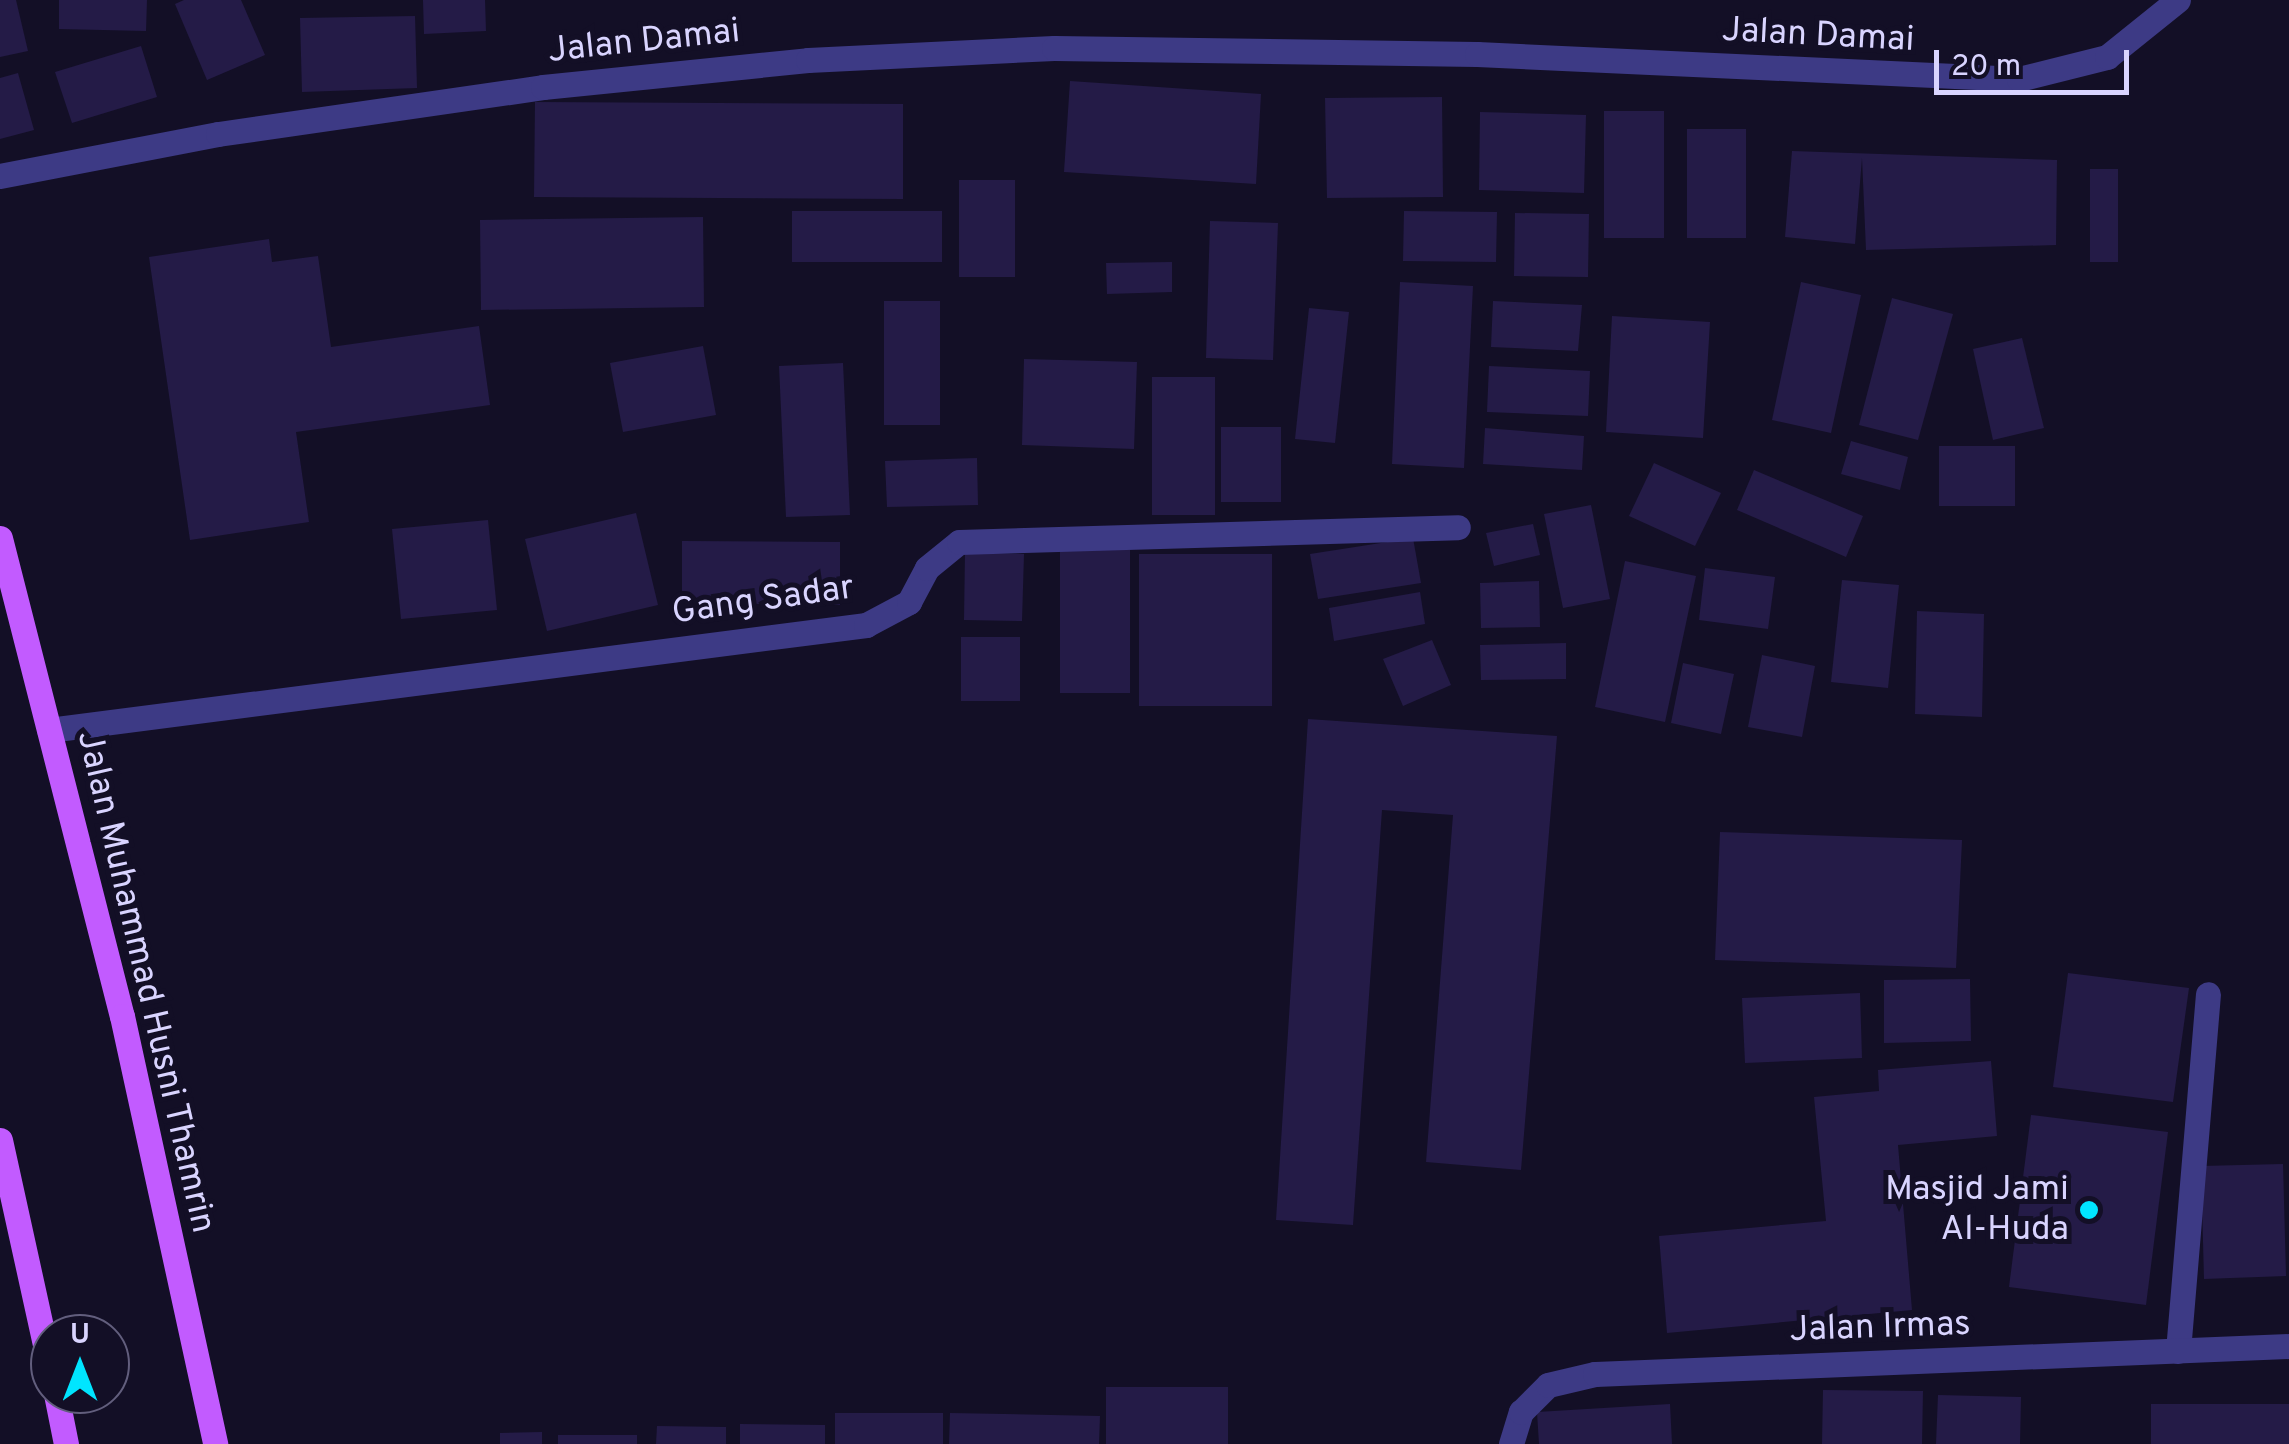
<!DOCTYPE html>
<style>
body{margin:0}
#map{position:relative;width:2289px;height:1444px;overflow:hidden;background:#130f26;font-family:Overpass,sans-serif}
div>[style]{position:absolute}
.building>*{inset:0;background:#241b47}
.minor>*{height:25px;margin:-12.5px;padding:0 12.5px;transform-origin:12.5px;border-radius:12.5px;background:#3d3a85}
.primary>*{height:25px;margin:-12.5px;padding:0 12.5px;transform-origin:12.5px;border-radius:12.5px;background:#c25bff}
.dots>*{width:28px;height:28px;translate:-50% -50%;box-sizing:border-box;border:5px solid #130f26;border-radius:50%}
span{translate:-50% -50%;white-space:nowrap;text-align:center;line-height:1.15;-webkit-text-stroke:10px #130f26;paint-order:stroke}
.street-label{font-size:35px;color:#d9d4ff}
.poi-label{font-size:35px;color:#d9d4ff}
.right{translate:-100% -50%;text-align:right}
.north{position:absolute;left:30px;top:1314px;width:100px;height:100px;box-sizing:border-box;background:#130f26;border:2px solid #625e7d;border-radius:50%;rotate:0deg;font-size:28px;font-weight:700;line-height:40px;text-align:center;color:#d9d4ff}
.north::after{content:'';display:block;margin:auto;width:35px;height:45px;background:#00e5ff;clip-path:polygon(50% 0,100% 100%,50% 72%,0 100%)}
.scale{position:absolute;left:1934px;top:50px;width:195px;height:45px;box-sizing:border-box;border:5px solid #d9d4ff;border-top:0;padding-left:12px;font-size:30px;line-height:35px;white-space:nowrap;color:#d9d4ff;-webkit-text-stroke:8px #130f26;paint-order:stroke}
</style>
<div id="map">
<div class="building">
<div style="clip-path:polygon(0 0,16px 0,28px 51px,0 57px)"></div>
<div style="clip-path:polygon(59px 0,147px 0,146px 31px,59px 29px)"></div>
<div style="clip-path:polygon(184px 0,241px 0,265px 55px,207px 80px,175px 4px)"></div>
<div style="clip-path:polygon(423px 0,485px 0,486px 31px,424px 34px)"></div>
<div style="clip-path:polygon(415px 16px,417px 88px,302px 92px,300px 18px)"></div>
<div style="clip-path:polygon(141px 46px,157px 97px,72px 123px,55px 72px)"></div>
<div style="clip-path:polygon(18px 73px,34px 130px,0 139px,0 78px)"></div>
<div style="clip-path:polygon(1070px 81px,1261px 94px,1256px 184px,1064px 172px)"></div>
<div style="clip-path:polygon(1442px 97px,1443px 197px,1327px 198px,1325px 98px)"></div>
<div style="clip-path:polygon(535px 102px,903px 104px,903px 199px,534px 197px)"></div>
<div style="clip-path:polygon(1604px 111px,1664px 111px,1664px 238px,1604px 238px)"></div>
<div style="clip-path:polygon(1480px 112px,1586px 115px,1584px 193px,1479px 190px)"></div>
<div style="clip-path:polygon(1687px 129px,1746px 129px,1746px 238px,1687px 238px)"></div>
<div style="clip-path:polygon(1792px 151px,2057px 160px,2056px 245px,1866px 250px,1862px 158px,1855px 244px,1785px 237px)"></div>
<div style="clip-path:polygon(2090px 169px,2118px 169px,2118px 262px,2090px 262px)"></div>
<div style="clip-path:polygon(959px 180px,1015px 180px,1015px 277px,959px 277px)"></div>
<div style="clip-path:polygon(792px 211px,942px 211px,942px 262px,792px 262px)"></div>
<div style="clip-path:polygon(1404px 211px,1497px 212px,1496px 262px,1403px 261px)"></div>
<div style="clip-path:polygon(1515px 213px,1589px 214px,1588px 277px,1514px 276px)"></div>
<div style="clip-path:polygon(703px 217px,704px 307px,481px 310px,480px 220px)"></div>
<div style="clip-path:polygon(1210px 221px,1278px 223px,1273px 360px,1206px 358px)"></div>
<div style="clip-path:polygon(269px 239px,272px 262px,318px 256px,331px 347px,479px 326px,490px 405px,296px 432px,309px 522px,190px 540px,149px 257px)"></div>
<div style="clip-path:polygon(1172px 262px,1172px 292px,1107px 294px,1106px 263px)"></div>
<div style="clip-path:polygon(1400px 282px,1473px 286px,1464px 468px,1392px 464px)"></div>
<div style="clip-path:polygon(1801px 282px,1861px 295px,1831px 433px,1772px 420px)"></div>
<div style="clip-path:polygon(1892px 298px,1953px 314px,1918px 440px,1859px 425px)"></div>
<div style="clip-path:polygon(884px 301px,940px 301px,940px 425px,884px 425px)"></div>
<div style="clip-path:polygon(1493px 301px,1582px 305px,1578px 351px,1491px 347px)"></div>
<div style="clip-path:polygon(1309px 308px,1349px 312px,1335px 443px,1295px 439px)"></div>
<div style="clip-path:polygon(1612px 316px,1710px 322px,1703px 438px,1606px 432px)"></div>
<div style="clip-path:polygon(2022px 338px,2044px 428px,1993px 440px,1973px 349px)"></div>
<div style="clip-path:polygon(703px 346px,716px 415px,623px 432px,610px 363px)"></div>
<div style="clip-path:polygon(1024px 359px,1137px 362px,1134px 449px,1022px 445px)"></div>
<div style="clip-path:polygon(843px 363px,850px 515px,786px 517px,779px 366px)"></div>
<div style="clip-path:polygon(1489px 366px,1590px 371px,1588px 416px,1487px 412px)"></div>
<div style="clip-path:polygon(1152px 377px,1215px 377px,1215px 515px,1152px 515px)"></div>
<div style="clip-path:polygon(1221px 427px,1281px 427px,1281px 502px,1221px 502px)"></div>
<div style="clip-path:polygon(1485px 428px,1584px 436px,1582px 470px,1483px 464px)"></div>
<div style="clip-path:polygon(1851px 441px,1908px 457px,1900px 490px,1841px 474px)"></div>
<div style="clip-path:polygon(1939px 446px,2015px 446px,2015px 506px,1939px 506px)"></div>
<div style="clip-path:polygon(977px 458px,978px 505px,887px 507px,885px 461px)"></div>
<div style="clip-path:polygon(1654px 463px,1721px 493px,1695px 546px,1629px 516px)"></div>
<div style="clip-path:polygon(1754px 470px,1863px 516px,1846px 557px,1737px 510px)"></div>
<div style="clip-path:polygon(1591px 505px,1610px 599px,1563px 608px,1544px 514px)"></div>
<div style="clip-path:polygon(636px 513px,658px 605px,547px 631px,525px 539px)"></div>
<div style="clip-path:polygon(488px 520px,497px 610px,401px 619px,392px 529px)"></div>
<div style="clip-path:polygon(1533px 524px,1540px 555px,1494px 566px,1486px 533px)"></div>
<div style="clip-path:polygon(1413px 538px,1421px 583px,1318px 599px,1310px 554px)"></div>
<div style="clip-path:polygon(682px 541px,840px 542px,840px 605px,682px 603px)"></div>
<div style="clip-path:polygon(1060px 550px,1130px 550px,1130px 693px,1060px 693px)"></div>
<div style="clip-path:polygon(965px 553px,1024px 554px,1022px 621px,964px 620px)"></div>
<div style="clip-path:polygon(1139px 554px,1272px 554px,1272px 706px,1139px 706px)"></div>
<div style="clip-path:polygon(1625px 561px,1696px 576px,1665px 722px,1595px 707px)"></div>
<div style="clip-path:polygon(1705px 568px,1775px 577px,1768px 629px,1699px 620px)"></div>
<div style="clip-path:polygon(1842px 580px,1899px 585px,1888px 688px,1831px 682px)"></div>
<div style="clip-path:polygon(1539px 581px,1540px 627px,1481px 628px,1480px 583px)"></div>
<div style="clip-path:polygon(1420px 592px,1425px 624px,1334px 641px,1329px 608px)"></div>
<div style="clip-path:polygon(1917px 611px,1984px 614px,1982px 717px,1915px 714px)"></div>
<div style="clip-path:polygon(961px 637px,1020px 637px,1020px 701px,961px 701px)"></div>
<div style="clip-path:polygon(1432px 640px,1451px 685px,1403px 706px,1383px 659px)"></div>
<div style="clip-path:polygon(1566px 643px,1566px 679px,1481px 680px,1480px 645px)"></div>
<div style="clip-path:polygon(1762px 655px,1815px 666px,1802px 737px,1748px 727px)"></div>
<div style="clip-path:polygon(1683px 663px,1734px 674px,1721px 734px,1671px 723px)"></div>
<div style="clip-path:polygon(1308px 719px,1557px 736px,1521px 1170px,1426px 1162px,1453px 815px,1382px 810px,1353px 1225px,1276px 1220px)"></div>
<div style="clip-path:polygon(1720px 832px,1962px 840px,1956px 968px,1715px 960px)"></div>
<div style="clip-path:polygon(2068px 973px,2189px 988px,2173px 1102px,2053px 1087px)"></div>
<div style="clip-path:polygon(1970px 979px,1971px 1041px,1884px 1043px,1884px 980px)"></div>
<div style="clip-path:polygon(1860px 993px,1862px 1058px,1745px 1063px,1742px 998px)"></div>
<div style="clip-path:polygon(1991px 1061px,1997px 1136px,1898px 1145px,1912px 1310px,1667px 1333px,1659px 1236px,1826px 1221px,1814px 1097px,1879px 1091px,1878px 1070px)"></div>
<div style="clip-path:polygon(2031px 1115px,2168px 1132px,2146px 1305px,2009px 1287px)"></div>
<div style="clip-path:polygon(2283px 1164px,2286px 1276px,2204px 1279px,2201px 1166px)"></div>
<div style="clip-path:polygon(1106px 1387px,1228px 1387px,1228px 1444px,1106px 1444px)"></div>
<div style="clip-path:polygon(1823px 1390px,1923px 1391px,1922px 1444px,1822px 1444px)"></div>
<div style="clip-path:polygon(1938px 1395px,2021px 1397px,2020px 1444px,1936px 1444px)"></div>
<div style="clip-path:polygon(1670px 1404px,1672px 1444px,1539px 1444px,1537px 1412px)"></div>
<div style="clip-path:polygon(2151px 1404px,2289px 1404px,2289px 1444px,2151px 1444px)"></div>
<div style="clip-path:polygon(835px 1413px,943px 1413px,943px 1444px,835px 1444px)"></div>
<div style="clip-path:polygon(950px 1413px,1100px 1416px,1099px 1444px,949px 1444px)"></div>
<div style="clip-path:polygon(740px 1424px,825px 1425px,825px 1444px,740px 1444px)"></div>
<div style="clip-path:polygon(657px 1426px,726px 1427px,726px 1444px,656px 1444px)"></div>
<div style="clip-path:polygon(542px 1432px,542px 1444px,500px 1444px,500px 1433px)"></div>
<div style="clip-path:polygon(558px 1435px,637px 1435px,637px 1444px,558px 1444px)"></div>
</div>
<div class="minor">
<div style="left:0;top:176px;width:222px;rotate:-10.9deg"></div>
<div style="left:218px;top:134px;width:328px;rotate:-8.2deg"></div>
<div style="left:543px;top:87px;width:266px;rotate:-5.8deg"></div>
<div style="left:808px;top:60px;width:246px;rotate:-2.8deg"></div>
<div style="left:1054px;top:48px;width:423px;rotate:0.8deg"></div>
<div style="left:1477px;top:54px;width:543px;rotate:2.64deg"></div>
<div style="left:2019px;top:79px;width:91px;rotate:-14deg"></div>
<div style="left:2107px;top:57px;width:91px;rotate:-38.8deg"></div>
<div style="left:49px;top:730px;width:824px;rotate:-7.32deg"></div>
<div style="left:866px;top:625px;width:49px;rotate:-28.1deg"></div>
<div style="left:909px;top:602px;width:38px;rotate:-62deg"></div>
<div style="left:927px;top:568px;width:41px;rotate:-39.1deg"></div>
<div style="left:959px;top:542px;width:499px;rotate:-1.7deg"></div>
<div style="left:2178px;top:1351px;width:358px;rotate:-85.2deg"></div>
<div style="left:1511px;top:1444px;width:34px;rotate:-73deg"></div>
<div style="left:1521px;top:1412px;width:38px;rotate:-45deg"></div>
<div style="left:1548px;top:1385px;width:48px;rotate:-13.2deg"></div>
<div style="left:1595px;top:1374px;width:695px;rotate:-2.31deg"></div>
</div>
<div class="primary">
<div style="left:0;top:538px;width:493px;rotate:75.7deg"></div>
<div style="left:122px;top:1016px;width:438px;rotate:77.7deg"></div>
<div style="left:0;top:1140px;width:233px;rotate:77.6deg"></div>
<div style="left:56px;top:1394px;width:51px;rotate:78.7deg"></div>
</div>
<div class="dots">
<div style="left:2089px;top:1210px;background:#00e5ff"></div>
</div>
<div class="street-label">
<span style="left:1818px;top:36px;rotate:3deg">Jalan Damai</span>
<span style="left:644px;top:42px;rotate:-6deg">Jalan Damai</span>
<span style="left:763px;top:601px;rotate:-8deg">Gang Sadar</span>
<span style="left:145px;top:982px;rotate:77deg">Jalan Muhammad Husni Thamrin</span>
<span style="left:1880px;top:1328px;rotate:-2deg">Jalan Irmas</span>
</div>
<div class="poi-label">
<span class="right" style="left:2069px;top:1210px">Masjid Jami<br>Al-Huda</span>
</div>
<div class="north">U</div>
<div class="scale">20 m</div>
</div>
